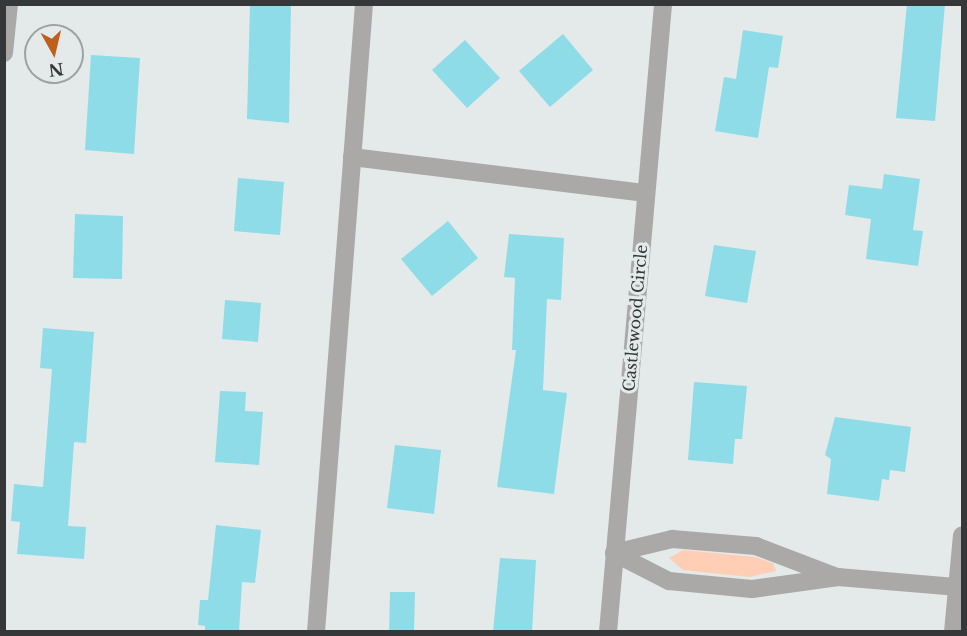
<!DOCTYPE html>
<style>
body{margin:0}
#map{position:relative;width:967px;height:636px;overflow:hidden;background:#e4eaea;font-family:"Libre Baskerville",serif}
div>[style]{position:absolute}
.green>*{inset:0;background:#ffceb4}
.building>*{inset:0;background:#8ddce8}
.street>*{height:18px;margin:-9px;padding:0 9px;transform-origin:9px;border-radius:9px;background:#aba9a8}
span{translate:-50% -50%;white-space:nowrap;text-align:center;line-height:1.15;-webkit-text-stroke:6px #e4eaea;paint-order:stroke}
.street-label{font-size:16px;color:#353738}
.frame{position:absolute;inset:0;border:6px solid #353738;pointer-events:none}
.north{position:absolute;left:24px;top:24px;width:60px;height:60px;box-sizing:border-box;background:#e4eaea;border:2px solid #9ea2a3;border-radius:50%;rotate:172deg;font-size:16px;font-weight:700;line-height:24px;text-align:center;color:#353738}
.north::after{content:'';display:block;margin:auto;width:21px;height:27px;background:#bf5f1c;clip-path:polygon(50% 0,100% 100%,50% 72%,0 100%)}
</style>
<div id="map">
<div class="green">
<div style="clip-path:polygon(683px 550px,755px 557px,773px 563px,776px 571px,749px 577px,683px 570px,669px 558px)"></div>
</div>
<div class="building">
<div style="clip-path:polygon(250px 4px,291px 4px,289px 123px,247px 119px)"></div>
<div style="clip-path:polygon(907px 4px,945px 4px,935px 121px,896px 118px)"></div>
<div style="clip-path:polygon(743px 30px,783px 36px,778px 68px,769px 67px,758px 138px,715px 131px,724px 77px,736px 79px)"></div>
<div style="clip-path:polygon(563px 34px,593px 70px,550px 107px,519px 71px)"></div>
<div style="clip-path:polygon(465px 40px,500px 78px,467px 108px,432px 70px)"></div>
<div style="clip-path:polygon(91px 55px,140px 58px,134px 154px,85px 150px)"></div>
<div style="clip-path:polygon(884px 174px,920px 179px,913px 230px,923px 231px,918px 266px,866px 259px,871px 219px,845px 215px,849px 185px,882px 189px)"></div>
<div style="clip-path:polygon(238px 178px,284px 182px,280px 235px,234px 231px)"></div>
<div style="clip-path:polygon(75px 214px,123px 216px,122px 279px,73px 278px)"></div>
<div style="clip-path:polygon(448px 221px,478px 258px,432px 296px,401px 259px)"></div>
<div style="clip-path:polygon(509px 234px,564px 238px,561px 300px,547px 299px,543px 390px,567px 393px,554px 494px,497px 487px,516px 350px,512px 350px,515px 278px,504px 277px)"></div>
<div style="clip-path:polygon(714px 245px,756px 251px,747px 303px,705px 296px)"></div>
<div style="clip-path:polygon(225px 300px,261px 303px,258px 342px,222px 339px)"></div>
<div style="clip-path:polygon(43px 328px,94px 332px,86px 443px,74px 442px,68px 526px,86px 527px,84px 559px,17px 554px,20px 522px,11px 521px,14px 484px,43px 487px,52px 369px,40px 368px)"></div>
<div style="clip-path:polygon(694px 382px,747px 386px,742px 439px,735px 439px,733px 464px,688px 460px)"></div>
<div style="clip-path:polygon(220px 391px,246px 392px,245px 411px,263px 412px,259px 465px,215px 462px)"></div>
<div style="clip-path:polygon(835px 417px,911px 427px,905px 472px,890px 470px,889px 480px,882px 479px,879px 501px,827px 494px,831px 459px,825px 455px)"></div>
<div style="clip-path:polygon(395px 445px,441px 450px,434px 514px,387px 508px)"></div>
<div style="clip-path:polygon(216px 525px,261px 530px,255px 583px,242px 582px,239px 632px,205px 632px,205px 626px,198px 625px,200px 600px,208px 600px)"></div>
<div style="clip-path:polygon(500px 558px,536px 560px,532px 632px,493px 632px)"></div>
<div style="clip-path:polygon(390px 592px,415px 592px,414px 632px,389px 632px)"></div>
</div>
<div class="street">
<div style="left:4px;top:53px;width:49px;rotate:-84.2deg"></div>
<div style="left:352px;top:157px;width:296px;rotate:7deg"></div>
<div style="left:614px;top:553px;width:62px;rotate:27deg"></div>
<div style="left:669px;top:581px;width:83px;rotate:5.5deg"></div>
<div style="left:752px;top:589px;width:87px;rotate:-7.9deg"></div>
<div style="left:838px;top:577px;width:118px;rotate:4.8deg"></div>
<div style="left:614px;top:553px;width:60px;rotate:-13.6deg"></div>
<div style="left:672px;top:539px;width:84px;rotate:4.8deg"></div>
<div style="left:756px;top:546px;width:87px;rotate:20.9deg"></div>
<div style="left:316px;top:632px;width:630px;rotate:-85.63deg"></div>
<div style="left:608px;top:632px;width:630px;rotate:-84.99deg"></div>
<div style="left:953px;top:632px;width:97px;rotate:-84.7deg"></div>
</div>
<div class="street-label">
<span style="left:635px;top:318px;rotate:-85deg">Castlewood Circle</span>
</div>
<div class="frame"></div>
<div class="north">N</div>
</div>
